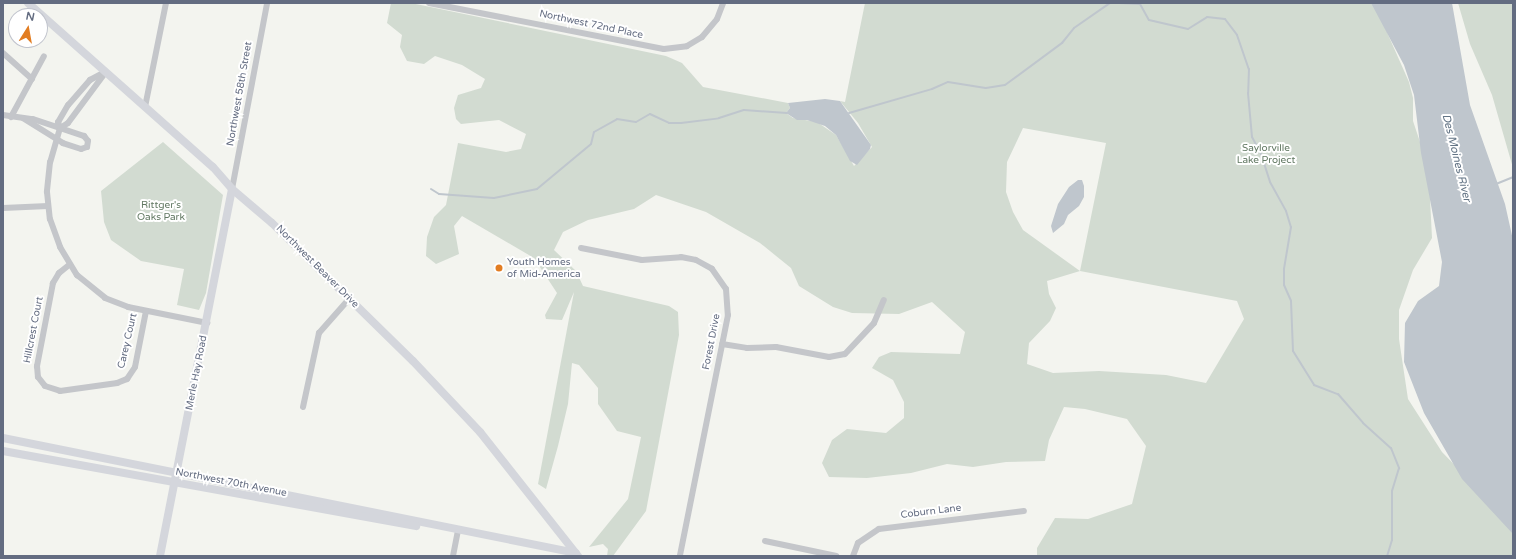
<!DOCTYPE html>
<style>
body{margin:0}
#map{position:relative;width:1516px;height:559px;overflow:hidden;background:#f3f4ef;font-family:"Varela Round",sans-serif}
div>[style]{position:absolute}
.green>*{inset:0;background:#d2dbd1}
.water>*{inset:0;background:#bfc6cd}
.stream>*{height:2px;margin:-1px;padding:0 1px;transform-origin:1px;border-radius:1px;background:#bfc6cd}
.street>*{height:6px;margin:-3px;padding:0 3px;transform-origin:3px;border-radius:3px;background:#c4c6ca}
.secondary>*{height:8px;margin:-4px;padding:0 4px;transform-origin:4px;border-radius:4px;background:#d4d6dc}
.dots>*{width:11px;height:11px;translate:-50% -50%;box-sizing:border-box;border:2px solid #fff;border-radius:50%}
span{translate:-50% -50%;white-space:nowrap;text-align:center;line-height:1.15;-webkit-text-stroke:4px #fff;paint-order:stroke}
.street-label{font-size:10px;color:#636c81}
.park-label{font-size:10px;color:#617862}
.poi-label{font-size:10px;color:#636c81}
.left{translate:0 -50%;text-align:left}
.water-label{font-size:11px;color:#637485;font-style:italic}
.frame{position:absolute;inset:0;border:4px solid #636c81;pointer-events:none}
.north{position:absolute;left:8px;top:8px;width:40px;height:40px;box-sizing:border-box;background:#fff;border:1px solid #c1c4cd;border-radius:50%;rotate:11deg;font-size:11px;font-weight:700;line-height:16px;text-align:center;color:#636c81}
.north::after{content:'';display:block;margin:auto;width:14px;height:18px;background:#e27d22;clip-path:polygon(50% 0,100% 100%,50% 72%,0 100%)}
</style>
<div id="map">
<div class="green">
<div style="clip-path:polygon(evenodd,391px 3px,411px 3px,666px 56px,682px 63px,703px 87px,788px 103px,790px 108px,786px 113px,793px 118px,817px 122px,836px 135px,854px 166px,872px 147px,858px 123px,840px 101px,845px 102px,865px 3px,1374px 3px,1409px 82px,1413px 98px,1413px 121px,1425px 157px,1429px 178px,1432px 238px,1413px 270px,1399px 310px,1399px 339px,1408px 399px,1442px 452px,1513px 525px,1513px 556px,1037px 556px,1037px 548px,1055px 518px,1088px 519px,1132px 504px,1146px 446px,1127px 419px,1085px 409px,1064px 407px,1049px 440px,1045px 461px,1006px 462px,973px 467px,947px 464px,911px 473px,867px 478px,829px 477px,822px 463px,832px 440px,847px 429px,886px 433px,904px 418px,904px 402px,893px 380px,872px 368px,879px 357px,891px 352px,960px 354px,965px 332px,932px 302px,899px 314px,852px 313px,833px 307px,799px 286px,791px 268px,760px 243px,706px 212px,656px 195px,634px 209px,588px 220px,563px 232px,554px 250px,576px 271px,583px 286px,669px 306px,678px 312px,679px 335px,646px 511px,613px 556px,607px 556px,608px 549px,603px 544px,589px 547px,628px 499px,641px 437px,617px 431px,598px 404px,598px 388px,579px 365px,572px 363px,568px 404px,558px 446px,546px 489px,538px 484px,574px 292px,562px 320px,546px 319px,545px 315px,557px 293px,534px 258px,462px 216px,454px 226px,459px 254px,436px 264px,426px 256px,427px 237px,434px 217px,446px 205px,458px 143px,506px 152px,521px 149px,526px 134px,499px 120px,461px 124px,456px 119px,454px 108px,458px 95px,481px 88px,485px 79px,462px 65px,435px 56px,424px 64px,407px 61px,400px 47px,402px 35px,387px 23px,391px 3px,1023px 128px,1106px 143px,1080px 271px,1023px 230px,1013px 212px,1006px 192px,1007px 162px,1023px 128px,391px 3px,1080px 271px,1237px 301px,1244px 319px,1206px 383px,1166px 375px,1099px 371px,1053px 373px,1027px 364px,1029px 343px,1050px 321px,1056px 308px,1049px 294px,1047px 281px,1080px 271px)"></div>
<div style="clip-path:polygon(1458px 3px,1513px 3px,1513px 168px,1492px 95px,1470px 44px)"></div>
<div style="clip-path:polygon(163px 142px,223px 195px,206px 293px,199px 310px,177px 305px,184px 269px,141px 261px,111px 240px,104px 222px,101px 191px)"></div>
</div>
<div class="water">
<div style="clip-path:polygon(1371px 3px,1452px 3px,1470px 105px,1505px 204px,1513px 240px,1513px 534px,1462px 479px,1424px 413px,1404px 362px,1405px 323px,1418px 301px,1439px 286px,1442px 262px,1421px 153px,1414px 95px,1404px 65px)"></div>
<div style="clip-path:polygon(825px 99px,840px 101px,871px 145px,870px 149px,857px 165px,850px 161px,836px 135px,825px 126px,807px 120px,797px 120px,786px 113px,790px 108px,788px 103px)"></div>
<div style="clip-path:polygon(1078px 180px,1082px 180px,1084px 186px,1084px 197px,1079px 206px,1068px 215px,1064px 224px,1053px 233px,1051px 226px,1058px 204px,1069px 187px)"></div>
</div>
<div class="stream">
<div style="left:1119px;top:3px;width:21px;rotate:3deg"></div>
<div style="left:1140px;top:4px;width:18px;rotate:61deg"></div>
<div style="left:1149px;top:20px;width:40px;rotate:13deg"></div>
<div style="left:1188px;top:29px;width:22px;rotate:-32deg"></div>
<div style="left:1207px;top:17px;width:18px;rotate:6deg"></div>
<div style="left:1225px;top:19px;width:20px;rotate:53deg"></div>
<div style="left:1237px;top:35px;width:36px;rotate:71deg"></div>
<div style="left:1249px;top:69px;width:24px;rotate:92deg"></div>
<div style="left:1248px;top:93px;width:44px;rotate:84.8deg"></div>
<div style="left:1252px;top:137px;width:19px;rotate:62deg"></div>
<div style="left:1261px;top:154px;width:29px;rotate:72deg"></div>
<div style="left:1270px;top:182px;width:33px;rotate:61deg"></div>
<div style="left:1286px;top:211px;width:17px;rotate:73deg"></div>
<div style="left:1291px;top:227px;width:43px;rotate:99.5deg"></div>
<div style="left:1284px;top:269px;width:16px;rotate:90deg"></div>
<div style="left:1284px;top:285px;width:17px;rotate:66deg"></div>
<div style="left:1291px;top:301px;width:50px;rotate:87.7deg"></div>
<div style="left:1293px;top:351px;width:40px;rotate:58deg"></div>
<div style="left:1314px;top:385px;width:26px;rotate:21deg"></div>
<div style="left:1338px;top:394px;width:38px;rotate:49deg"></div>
<div style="left:1363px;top:423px;width:38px;rotate:42deg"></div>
<div style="left:1391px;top:448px;width:22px;rotate:68deg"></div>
<div style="left:1399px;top:468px;width:24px;rotate:107deg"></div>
<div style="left:1392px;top:491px;width:49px;rotate:90deg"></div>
<div style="left:1392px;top:540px;width:17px;rotate:107deg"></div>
<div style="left:849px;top:113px;width:86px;rotate:-16.1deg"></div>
<div style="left:932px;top:89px;width:17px;rotate:-24deg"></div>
<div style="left:948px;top:82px;width:38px;rotate:9deg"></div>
<div style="left:986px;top:88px;width:19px;rotate:-9deg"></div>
<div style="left:1005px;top:85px;width:71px;rotate:-36.4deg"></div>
<div style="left:1062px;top:43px;width:19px;rotate:-51deg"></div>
<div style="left:1074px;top:28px;width:44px;rotate:-34.8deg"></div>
<div style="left:1496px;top:184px;width:18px;rotate:-22deg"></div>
<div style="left:431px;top:189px;width:9px;rotate:32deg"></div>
<div style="left:439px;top:194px;width:55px;rotate:4.2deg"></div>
<div style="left:494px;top:198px;width:44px;rotate:-11.8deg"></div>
<div style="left:537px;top:189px;width:70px;rotate:-39.8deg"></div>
<div style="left:591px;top:144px;width:12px;rotate:-76deg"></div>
<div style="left:594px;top:132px;width:26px;rotate:-29deg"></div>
<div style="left:617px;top:119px;width:19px;rotate:9deg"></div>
<div style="left:636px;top:122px;width:16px;rotate:-30deg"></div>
<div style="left:650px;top:114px;width:21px;rotate:25deg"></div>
<div style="left:669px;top:123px;width:12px"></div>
<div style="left:681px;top:123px;width:38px;rotate:-7deg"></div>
<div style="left:719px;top:118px;width:26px;rotate:-18deg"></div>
<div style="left:744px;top:110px;width:43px;rotate:4deg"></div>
</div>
<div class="street">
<div style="left:429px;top:3px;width:239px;rotate:11.1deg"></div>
<div style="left:664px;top:49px;width:23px;rotate:-7deg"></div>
<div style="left:687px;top:46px;width:17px;rotate:-31deg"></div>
<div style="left:702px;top:37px;width:23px;rotate:-50deg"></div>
<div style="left:717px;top:19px;width:17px;rotate:-69deg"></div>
<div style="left:3px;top:53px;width:39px;rotate:42deg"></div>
<div style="left:105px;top:72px;width:17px;rotate:152deg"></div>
<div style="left:90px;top:80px;width:33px;rotate:131deg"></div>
<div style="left:68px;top:105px;width:20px;rotate:120deg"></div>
<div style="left:58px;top:122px;width:6px;rotate:72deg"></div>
<div style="left:60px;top:128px;width:35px;rotate:106deg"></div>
<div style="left:50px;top:162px;width:30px;rotate:96deg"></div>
<div style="left:47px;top:192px;width:27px;rotate:84deg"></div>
<div style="left:50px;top:219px;width:30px;rotate:70deg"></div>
<div style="left:60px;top:247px;width:33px;rotate:59deg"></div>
<div style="left:77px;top:275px;width:36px;rotate:39deg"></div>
<div style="left:105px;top:298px;width:25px;rotate:21deg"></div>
<div style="left:128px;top:307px;width:81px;rotate:11.4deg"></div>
<div style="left:145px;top:107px;width:106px;rotate:-78.6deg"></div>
<div style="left:3px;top:115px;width:30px;rotate:8deg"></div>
<div style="left:33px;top:119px;width:54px;rotate:18.4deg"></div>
<div style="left:84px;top:136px;width:6px;rotate:51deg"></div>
<div style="left:88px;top:141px;width:6px;rotate:99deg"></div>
<div style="left:87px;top:147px;width:6px;rotate:162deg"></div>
<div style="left:81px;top:149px;width:19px;rotate:-162deg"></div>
<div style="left:63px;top:143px;width:47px;rotate:-148deg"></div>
<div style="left:11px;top:117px;width:69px;rotate:-61.6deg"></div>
<div style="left:60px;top:128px;width:9px;rotate:-32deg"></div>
<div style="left:68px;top:123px;width:62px;rotate:-53.5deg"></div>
<div style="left:232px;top:189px;width:189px;rotate:-79.3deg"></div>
<div style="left:3px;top:208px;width:45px;rotate:-2.5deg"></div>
<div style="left:581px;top:248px;width:62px;rotate:11.1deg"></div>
<div style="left:642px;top:260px;width:39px;rotate:-4deg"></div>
<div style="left:681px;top:257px;width:15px;rotate:11deg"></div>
<div style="left:696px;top:260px;width:18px;rotate:29deg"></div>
<div style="left:712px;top:269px;width:24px;rotate:55deg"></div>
<div style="left:726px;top:289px;width:26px;rotate:86deg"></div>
<div style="left:728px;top:315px;width:246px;rotate:101.3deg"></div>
<div style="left:69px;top:265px;width:13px;rotate:141deg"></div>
<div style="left:59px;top:273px;width:12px;rotate:121deg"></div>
<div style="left:53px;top:283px;width:85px;rotate:100.9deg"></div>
<div style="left:37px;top:366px;width:11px;rotate:85deg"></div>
<div style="left:38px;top:377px;width:11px;rotate:52deg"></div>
<div style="left:45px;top:386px;width:16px;rotate:18deg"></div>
<div style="left:60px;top:391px;width:58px;rotate:-8deg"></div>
<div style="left:117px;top:383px;width:11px;rotate:-22deg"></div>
<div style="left:127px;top:379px;width:14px;rotate:-56deg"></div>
<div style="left:135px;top:367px;width:57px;rotate:-78.9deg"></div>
<div style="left:722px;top:344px;width:25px;rotate:9deg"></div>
<div style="left:747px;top:348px;width:29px;rotate:-2deg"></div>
<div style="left:776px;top:347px;width:54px;rotate:10.7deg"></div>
<div style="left:829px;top:357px;width:16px;rotate:-11deg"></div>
<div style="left:845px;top:354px;width:42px;rotate:-46.9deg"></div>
<div style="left:874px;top:323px;width:25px;rotate:-67deg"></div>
<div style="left:303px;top:407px;width:76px;rotate:-77.8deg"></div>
<div style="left:319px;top:333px;width:45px;rotate:-48.6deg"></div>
<div style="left:765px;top:541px;width:73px;rotate:11.9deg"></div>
<div style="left:453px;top:556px;width:26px;rotate:-79deg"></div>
<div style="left:853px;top:556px;width:14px;rotate:-69deg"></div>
<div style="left:858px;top:543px;width:25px;rotate:-34deg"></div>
<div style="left:879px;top:529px;width:146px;rotate:-7.1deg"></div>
</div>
<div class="secondary">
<div style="left:28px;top:3px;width:247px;rotate:41.6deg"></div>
<div style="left:213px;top:167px;width:29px;rotate:49deg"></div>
<div style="left:232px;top:189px;width:52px;rotate:40.4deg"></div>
<div style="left:272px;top:223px;width:197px;rotate:44.4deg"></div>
<div style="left:413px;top:361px;width:98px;rotate:46.7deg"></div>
<div style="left:480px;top:432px;width:158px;rotate:51.7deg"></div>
<div style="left:3px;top:438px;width:584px;rotate:11.35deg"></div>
<div style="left:3px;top:451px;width:420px;rotate:10.3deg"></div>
<div style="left:160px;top:556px;width:374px;rotate:-78.9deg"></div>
</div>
<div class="dots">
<div style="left:499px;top:268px;background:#e27d22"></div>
</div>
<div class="street-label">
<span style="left:591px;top:25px;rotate:12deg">Northwest 72nd Place</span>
<span style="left:240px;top:94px;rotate:-80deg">Northwest 58th Street</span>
<span style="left:317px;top:267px;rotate:45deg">Northwest Beaver Drive</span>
<span style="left:34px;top:330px;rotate:-79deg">Hillcrest Court</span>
<span style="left:128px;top:341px;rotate:-77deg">Carey Court</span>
<span style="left:712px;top:342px;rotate:-79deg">Forest Drive</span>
<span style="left:197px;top:373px;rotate:-79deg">Merle Hay Road</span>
<span style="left:231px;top:483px;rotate:11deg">Northwest 70th Avenue</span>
<span style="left:931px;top:512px;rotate:-7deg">Coburn Lane</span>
</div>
<div class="park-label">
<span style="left:1266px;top:154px">Saylorville<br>Lake Project</span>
<span style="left:161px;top:211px">Rittger's<br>Oaks Park</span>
</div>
<div class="poi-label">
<span class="left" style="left:507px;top:268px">Youth Homes<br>of Mid-America</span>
</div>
<div class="water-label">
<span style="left:1456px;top:158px;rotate:76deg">Des Moines River</span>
</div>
<div class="frame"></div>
<div class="north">N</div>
</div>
